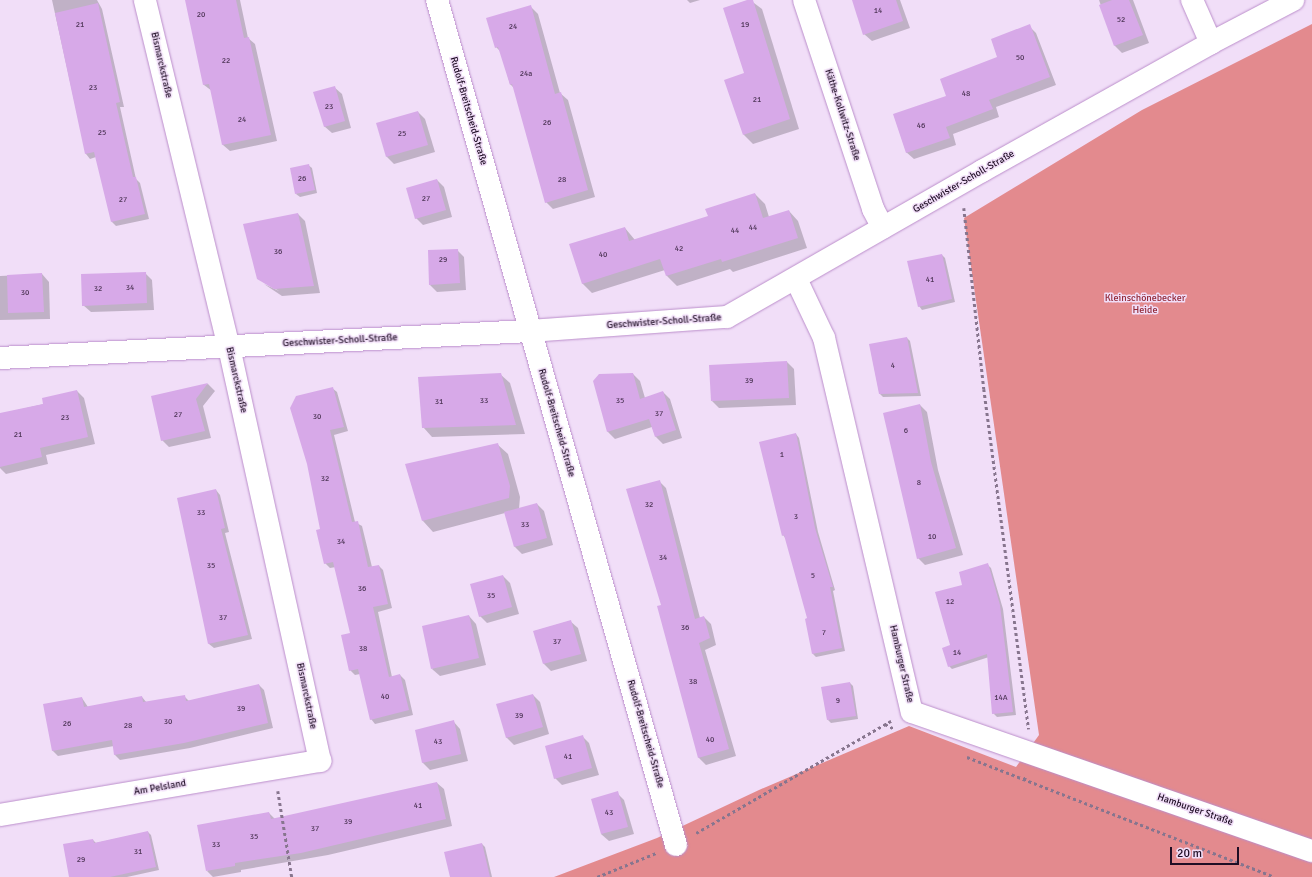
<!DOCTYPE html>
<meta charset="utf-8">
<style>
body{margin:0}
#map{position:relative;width:1312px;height:877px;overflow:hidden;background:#f1def8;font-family:Signika,sans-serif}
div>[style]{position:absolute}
.forest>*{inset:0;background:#e38a8e}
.shadow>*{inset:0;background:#0003}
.building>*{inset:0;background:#d7a9e8}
.path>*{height:2.5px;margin-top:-1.25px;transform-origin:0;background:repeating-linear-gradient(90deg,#87758e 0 3px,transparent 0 6px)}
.roads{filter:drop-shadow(0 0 1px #bb8ecb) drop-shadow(0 0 1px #bb8ecb)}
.minor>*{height:22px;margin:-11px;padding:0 11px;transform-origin:11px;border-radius:11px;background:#fff}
span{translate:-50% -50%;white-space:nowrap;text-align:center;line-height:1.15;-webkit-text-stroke:3px #f1def8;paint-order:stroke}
.number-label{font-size:8px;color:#4d3556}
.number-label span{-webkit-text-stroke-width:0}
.street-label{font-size:10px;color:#1f0e25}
.park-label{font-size:10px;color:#922938}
.scale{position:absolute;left:1170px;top:847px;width:69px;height:18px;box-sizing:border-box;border:2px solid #1f0e25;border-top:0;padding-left:5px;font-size:12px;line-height:14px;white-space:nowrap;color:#1f0e25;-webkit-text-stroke:3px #f1def8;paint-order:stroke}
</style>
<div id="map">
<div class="forest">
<div style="clip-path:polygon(1312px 24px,1312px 877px,554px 877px,657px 838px,759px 790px,909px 726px,1016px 767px,1039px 735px,964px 218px,1142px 110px)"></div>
</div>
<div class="shadow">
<div style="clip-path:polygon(52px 0,97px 0,102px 9px,124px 107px,120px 107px,136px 179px,140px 183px,149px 219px,116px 226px,112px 222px,96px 157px,90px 159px,86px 154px)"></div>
<div style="clip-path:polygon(186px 0,240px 0,248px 38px,255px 44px,277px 141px,230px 151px,223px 145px,212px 91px,204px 85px)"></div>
<div style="clip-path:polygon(687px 0,700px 0,690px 3px)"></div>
<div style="clip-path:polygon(750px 0,762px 9px,799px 129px,753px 144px,744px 135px)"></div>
<div style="clip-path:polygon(853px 0,900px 0,910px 28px,872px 41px,864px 34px)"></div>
<div style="clip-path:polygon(1099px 0,1133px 0,1149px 43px,1122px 53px,1115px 46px)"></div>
<div style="clip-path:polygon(530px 6px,538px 14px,560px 93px,568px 100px,595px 197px,553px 209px,546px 202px,514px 88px,510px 84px,501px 52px,496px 47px)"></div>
<div style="clip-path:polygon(1029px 26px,1036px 33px,1056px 85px,996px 107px,999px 117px,953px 134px,956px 145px,914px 159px,906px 152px,947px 96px,999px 58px)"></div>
<div style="clip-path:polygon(334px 87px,342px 94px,351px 128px,332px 133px,324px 126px)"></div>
<div style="clip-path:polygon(418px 112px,425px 119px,435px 152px,394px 164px,387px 157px,378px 124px)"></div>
<div style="clip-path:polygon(308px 165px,312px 168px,317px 193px,300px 197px,296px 194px)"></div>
<div style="clip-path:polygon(437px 180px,444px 187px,452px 217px,423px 225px,416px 218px)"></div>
<div style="clip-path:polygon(755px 194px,765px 204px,769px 217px,789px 211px,798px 221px,807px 248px,733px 272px,730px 269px,677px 286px,667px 276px,665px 270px,592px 293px,582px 283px,625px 228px,635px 240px,709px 217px)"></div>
<div style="clip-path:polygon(298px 214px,305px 221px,320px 293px,282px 296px,264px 284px,279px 291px,258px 278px)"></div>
<div style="clip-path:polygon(457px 250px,464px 257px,466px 290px,437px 292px,430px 285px)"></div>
<div style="clip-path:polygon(942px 255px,945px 258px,955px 302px,922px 310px,919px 306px)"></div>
<div style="clip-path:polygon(145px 273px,152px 280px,154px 310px,91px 312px,83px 305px)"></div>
<div style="clip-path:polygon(42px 274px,49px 282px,50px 319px,0 320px,0 276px)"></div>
<div style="clip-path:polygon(907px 338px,910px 341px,921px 396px,883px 397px,880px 394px)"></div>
<div style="clip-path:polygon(787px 362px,794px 369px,796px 405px,719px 408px,712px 401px)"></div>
<div style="clip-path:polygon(500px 374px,510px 383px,525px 434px,432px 437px,423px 427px)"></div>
<div style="clip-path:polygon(633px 374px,640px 381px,645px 398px,663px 392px,670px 399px,682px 438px,663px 444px,656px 437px,652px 427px,615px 439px,608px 432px,594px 381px)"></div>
<div style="clip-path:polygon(208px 384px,215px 391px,203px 406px,211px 438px,169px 447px,162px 440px,152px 397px)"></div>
<div style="clip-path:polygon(332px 388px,337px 392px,348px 431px,334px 435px,355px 522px,362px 526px,372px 567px,379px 566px,383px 570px,392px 608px,378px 612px,392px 677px,400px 675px,405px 680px,413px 715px,375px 724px,371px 719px,360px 674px,355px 675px,350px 670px,351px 634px,336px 567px,330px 568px,325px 563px,321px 530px)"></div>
<div style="clip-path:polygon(77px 391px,84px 398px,95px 444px,46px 455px,48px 464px,6px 474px,0 468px,0 414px,44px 404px)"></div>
<div style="clip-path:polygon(920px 405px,927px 412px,938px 470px,963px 555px,925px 565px,918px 558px)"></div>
<div style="clip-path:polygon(796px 434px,799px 438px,818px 532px,835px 590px,833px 591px,845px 651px,816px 657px,813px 654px,809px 619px,786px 539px,783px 535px)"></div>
<div style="clip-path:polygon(497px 444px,508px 454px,520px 497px,519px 509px,537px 504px,544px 511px,553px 545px,522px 554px,515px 547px,505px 513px,433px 532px,423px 521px,406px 465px)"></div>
<div style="clip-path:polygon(659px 481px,666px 488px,700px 618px,704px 617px,711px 624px,716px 645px,705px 650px,736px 756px,706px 765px,699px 758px,662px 605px)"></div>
<div style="clip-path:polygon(216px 490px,220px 495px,229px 532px,225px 533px,252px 639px,214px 648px,209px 644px)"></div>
<div style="clip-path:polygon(988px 565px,991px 568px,1003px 609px,1016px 715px,997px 717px,993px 713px,989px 657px,952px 669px,949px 666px,963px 585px)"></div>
<div style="clip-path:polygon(503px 576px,510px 583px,519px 614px,487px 623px,480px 616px)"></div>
<div style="clip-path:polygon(469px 616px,476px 624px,486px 665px,440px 676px,432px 669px)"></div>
<div style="clip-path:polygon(570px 621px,578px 628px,587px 661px,551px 671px,544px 664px,535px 631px)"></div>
<div style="clip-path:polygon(850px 683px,853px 686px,858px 719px,831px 723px,828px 720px)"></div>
<div style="clip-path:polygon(259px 685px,264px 690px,273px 728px,190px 748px,120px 760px,115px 755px,114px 746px,58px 756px,52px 750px,82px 698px,88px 707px,142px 697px,147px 703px,184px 696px,189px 701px)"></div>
<div style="clip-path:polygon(533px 695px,540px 702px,549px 734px,514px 745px,506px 737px)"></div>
<div style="clip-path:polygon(453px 721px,460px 729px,468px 761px,430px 770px,423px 763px,416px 731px)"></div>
<div style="clip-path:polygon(582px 736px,589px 743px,599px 775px,562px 785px,555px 778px)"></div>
<div style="clip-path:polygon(437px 783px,444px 789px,452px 826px,328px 855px,241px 870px,241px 872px,213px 877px,207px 871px,269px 813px,275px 819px)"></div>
<div style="clip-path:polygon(617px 793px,624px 800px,634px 834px,609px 841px,601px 834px)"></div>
<div style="clip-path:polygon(148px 832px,151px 835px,159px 870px,127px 877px,70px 877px,93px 840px,96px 843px)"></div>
<div style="clip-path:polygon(482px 844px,485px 847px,492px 877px,451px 877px)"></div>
</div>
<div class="building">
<div style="clip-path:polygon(185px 0,236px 0,244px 38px,249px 37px,271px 135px,222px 145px,209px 84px,203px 85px)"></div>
<div style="clip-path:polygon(747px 0,753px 0,790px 119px,743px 135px,724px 80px,744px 73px,723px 8px)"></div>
<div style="clip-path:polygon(852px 0,896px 0,903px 21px,863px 35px)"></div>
<div style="clip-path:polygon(1112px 0,1129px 0,1143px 35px,1114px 46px,1099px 5px)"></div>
<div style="clip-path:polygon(98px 3px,120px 102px,116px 103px,133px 177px,136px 177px,145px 214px,111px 222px,94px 152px,85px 154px,55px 13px)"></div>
<div style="clip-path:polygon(531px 5px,555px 94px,561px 92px,588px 190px,545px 203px,512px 84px,510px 85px,498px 47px,495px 48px,486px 18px)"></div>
<div style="clip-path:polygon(1030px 24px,1050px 77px,989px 100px,993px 109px,946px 127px,950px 138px,906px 153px,893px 114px,946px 96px,940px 79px,997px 57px,991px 39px)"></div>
<div style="clip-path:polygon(335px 86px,345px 121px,324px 127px,313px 92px)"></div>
<div style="clip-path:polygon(418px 111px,428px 145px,386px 157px,376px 123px)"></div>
<div style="clip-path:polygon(309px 164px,315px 190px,295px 194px,290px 168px)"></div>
<div style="clip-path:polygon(437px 179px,446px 210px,415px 219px,406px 188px)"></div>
<div style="clip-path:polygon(755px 193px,763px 218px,789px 210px,798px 238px,722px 262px,721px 259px,666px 276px,660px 259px,582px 284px,569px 244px,625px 227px,629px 241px,708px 216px,705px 209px)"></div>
<div style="clip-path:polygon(298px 213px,314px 286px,274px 289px,257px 279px,243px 224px)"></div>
<div style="clip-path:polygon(458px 249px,460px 283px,429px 285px,428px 250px)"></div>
<div style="clip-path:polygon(942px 254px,952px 299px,918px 307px,907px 261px)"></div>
<div style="clip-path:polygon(146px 272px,147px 303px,82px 306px,81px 274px)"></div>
<div style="clip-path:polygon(42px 273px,44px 312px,8px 313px,7px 275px)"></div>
<div style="clip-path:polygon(907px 337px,918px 393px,879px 394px,869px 344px)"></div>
<div style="clip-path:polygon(787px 361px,789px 398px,711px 401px,709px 365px)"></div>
<div style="clip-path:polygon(501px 373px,516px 425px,422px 428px,418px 377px)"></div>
<div style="clip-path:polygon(633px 373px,640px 399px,663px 391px,676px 430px,655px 437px,649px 419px,607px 432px,593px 381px,599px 374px)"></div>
<div style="clip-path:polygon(208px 383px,196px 399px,205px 431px,161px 441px,151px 396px)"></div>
<div style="clip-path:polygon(333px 387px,344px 427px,330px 430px,352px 522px,358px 521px,368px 567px,379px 565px,388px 604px,373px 607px,389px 677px,400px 674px,409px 710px,370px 720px,358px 669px,349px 671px,341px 635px,350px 633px,333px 562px,324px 564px,316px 530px,320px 529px,307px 464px,290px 408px,296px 396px)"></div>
<div style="clip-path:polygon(77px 390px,88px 437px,40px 448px,42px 457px,0 467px,0 413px,43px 404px,42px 398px)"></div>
<div style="clip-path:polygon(920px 404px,931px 462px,956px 548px,917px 559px,883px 413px)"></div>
<div style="clip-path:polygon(796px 433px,815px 528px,833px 587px,830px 587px,842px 648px,812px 654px,805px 619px,807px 618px,784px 535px,782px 536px,759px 442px)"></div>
<div style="clip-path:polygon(498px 443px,510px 486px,509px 498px,422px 521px,405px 464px)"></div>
<div style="clip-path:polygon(660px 480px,695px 619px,704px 616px,710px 638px,699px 643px,729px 749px,698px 758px,657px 606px,661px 605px,626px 489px)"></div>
<div style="clip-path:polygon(216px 489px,225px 528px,221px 529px,248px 635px,208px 644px,177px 498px)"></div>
<div style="clip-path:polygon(537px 503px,547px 538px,514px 547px,504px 512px)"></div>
<div style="clip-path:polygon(988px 563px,1000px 605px,1013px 712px,992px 714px,987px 654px,948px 667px,942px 648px,950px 645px,935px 592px,962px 585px,959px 572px)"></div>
<div style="clip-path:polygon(503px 575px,512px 607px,479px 617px,470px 584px)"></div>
<div style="clip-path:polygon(469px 615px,479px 658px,431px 669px,422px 626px)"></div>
<div style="clip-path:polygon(571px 620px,581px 654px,543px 664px,533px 631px)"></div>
<div style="clip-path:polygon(850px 682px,856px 716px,827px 720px,821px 687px)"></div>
<div style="clip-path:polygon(259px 684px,268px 723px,184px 743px,114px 755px,112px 740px,52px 751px,43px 704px,82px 697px,84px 707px,142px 696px,143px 702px,185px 695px,186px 701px)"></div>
<div style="clip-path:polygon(533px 694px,543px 727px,506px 738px,496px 704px)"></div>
<div style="clip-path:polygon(454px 720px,461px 754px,422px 763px,415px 730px)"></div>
<div style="clip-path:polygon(583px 735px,592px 768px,554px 779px,545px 746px)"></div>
<div style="clip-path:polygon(437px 782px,446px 819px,301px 853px,235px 863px,235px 866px,206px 871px,197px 825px,269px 812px,271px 819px)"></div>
<div style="clip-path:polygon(618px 791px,628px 827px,601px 834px,591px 799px)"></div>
<div style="clip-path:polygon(148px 831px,156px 867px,110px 877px,69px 877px,63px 844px,93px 839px,94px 843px)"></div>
<div style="clip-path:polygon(482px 843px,490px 877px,450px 877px,444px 852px)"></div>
</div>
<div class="path">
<div style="left:964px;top:208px;width:182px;rotate:83.7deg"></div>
<div style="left:984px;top:389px;width:343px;rotate:82.5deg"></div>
<div style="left:885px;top:724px;width:11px;rotate:27deg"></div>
<div style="left:967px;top:757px;width:330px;rotate:21.3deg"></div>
<div style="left:1024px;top:780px;width:5px;rotate:-68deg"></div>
<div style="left:278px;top:791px;width:87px;rotate:80.8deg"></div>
<div style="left:696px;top:833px;width:225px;rotate:-29.9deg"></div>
<div style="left:597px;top:877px;width:64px;rotate:-22.1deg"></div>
</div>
<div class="roads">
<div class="minor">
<div style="left:437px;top:0;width:878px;rotate:74.21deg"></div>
<div style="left:804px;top:0;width:220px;rotate:71.7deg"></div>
<div style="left:873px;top:209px;width:21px;rotate:62deg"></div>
<div style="left:1192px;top:0;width:47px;rotate:66.2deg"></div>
<div style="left:796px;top:279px;width:65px;rotate:64.6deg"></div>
<div style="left:824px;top:338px;width:384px;rotate:76.8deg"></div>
<div style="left:912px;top:712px;width:423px;rotate:19.2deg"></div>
<div style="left:0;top:358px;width:531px;rotate:-2.92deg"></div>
<div style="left:530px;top:331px;width:197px;rotate:-4.1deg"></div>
<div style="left:727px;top:317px;width:294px;rotate:-29.8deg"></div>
<div style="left:982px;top:171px;width:262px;rotate:-29.2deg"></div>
<div style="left:1211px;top:43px;width:93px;rotate:-27.7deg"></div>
<div style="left:0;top:815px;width:325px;rotate:-9.6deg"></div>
<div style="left:320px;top:761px;width:423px;rotate:-102.4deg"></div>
<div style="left:229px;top:348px;width:358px;rotate:-103.6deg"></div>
</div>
</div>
<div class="number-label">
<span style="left:878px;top:11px">14</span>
<span style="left:201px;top:15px">20</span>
<span style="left:1121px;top:20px">52</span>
<span style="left:80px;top:25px">21</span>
<span style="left:745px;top:25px">19</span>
<span style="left:513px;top:27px">24</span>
<span style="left:1020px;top:58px">50</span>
<span style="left:226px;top:61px">22</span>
<span style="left:526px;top:74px">24a</span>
<span style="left:93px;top:88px">23</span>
<span style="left:966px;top:94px">48</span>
<span style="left:757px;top:100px">21</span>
<span style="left:329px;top:107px">23</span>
<span style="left:242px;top:120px">24</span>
<span style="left:547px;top:123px">26</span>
<span style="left:921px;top:126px">46</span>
<span style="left:102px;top:133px">25</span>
<span style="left:402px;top:134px">25</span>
<span style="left:302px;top:179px">26</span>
<span style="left:562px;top:180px">28</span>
<span style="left:426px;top:199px">27</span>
<span style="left:123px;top:200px">27</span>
<span style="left:753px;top:228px">44</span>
<span style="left:735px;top:231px">44</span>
<span style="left:679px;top:249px">42</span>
<span style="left:278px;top:252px">36</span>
<span style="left:603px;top:255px">40</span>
<span style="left:443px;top:260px">29</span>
<span style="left:930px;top:280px">41</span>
<span style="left:130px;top:288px">34</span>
<span style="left:98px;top:289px">32</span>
<span style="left:25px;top:293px">30</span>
<span style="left:893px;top:366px">4</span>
<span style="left:749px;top:381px">39</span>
<span style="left:484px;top:401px">33</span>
<span style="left:620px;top:401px">35</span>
<span style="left:439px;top:402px">31</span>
<span style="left:659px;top:414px">37</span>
<span style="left:178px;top:415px">27</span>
<span style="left:317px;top:417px">30</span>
<span style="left:65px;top:418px">23</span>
<span style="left:906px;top:431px">6</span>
<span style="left:18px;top:435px">21</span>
<span style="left:782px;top:455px">1</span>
<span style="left:325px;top:479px">32</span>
<span style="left:919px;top:483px">8</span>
<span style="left:649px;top:505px">32</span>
<span style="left:201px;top:513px">33</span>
<span style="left:796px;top:517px">3</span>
<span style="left:525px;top:525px">33</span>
<span style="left:932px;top:537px">10</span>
<span style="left:341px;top:542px">34</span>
<span style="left:663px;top:558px">34</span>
<span style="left:211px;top:566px">35</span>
<span style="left:813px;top:576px">5</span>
<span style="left:362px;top:589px">36</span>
<span style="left:491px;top:596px">35</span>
<span style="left:950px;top:602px">12</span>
<span style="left:223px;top:618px">37</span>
<span style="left:685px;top:628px">36</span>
<span style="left:824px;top:633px">7</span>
<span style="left:557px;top:642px">37</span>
<span style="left:363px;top:649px">38</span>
<span style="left:957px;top:653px">14</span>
<span style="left:693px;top:682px">38</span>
<span style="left:385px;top:697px">40</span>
<span style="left:1001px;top:698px">14A</span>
<span style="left:838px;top:701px">9</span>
<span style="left:241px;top:709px">39</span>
<span style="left:519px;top:716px">39</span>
<span style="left:168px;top:722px">30</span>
<span style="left:67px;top:724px">26</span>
<span style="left:128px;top:726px">28</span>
<span style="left:710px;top:740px">40</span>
<span style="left:438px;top:742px">43</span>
<span style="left:568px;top:757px">41</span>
<span style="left:418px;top:806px">41</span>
<span style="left:609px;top:813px">43</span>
<span style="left:348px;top:822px">39</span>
<span style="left:315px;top:829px">37</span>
<span style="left:254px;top:837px">35</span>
<span style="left:216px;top:845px">33</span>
<span style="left:138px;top:852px">31</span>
<span style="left:81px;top:860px">29</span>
</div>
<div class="street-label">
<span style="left:161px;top:65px;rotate:77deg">Bismarckstraße</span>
<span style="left:468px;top:111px;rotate:74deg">Rudolf-Breitscheid-Straße</span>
<span style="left:842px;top:115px;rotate:72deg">Käthe-Kollwitz-Straße</span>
<span style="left:964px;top:182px;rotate:-30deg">Geschwister-Scholl-Straße</span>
<span style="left:664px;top:322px;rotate:-4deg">Geschwister-Scholl-Straße</span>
<span style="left:340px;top:341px;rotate:-3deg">Geschwister-Scholl-Straße</span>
<span style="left:236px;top:380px;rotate:77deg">Bismarckstraße</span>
<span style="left:556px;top:423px;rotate:74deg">Rudolf-Breitscheid-Straße</span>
<span style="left:901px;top:664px;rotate:77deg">Hamburger Straße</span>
<span style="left:306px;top:696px;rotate:78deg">Bismarckstraße</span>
<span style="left:645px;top:734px;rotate:74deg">Rudolf-Breitscheid-Straße</span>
<span style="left:160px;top:788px;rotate:-10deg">Am Pelsland</span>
<span style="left:1195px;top:810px;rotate:19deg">Hamburger Straße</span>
</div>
<div class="park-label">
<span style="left:1145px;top:304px">Kleinschönebecker<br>Heide</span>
</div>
<div class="scale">20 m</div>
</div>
